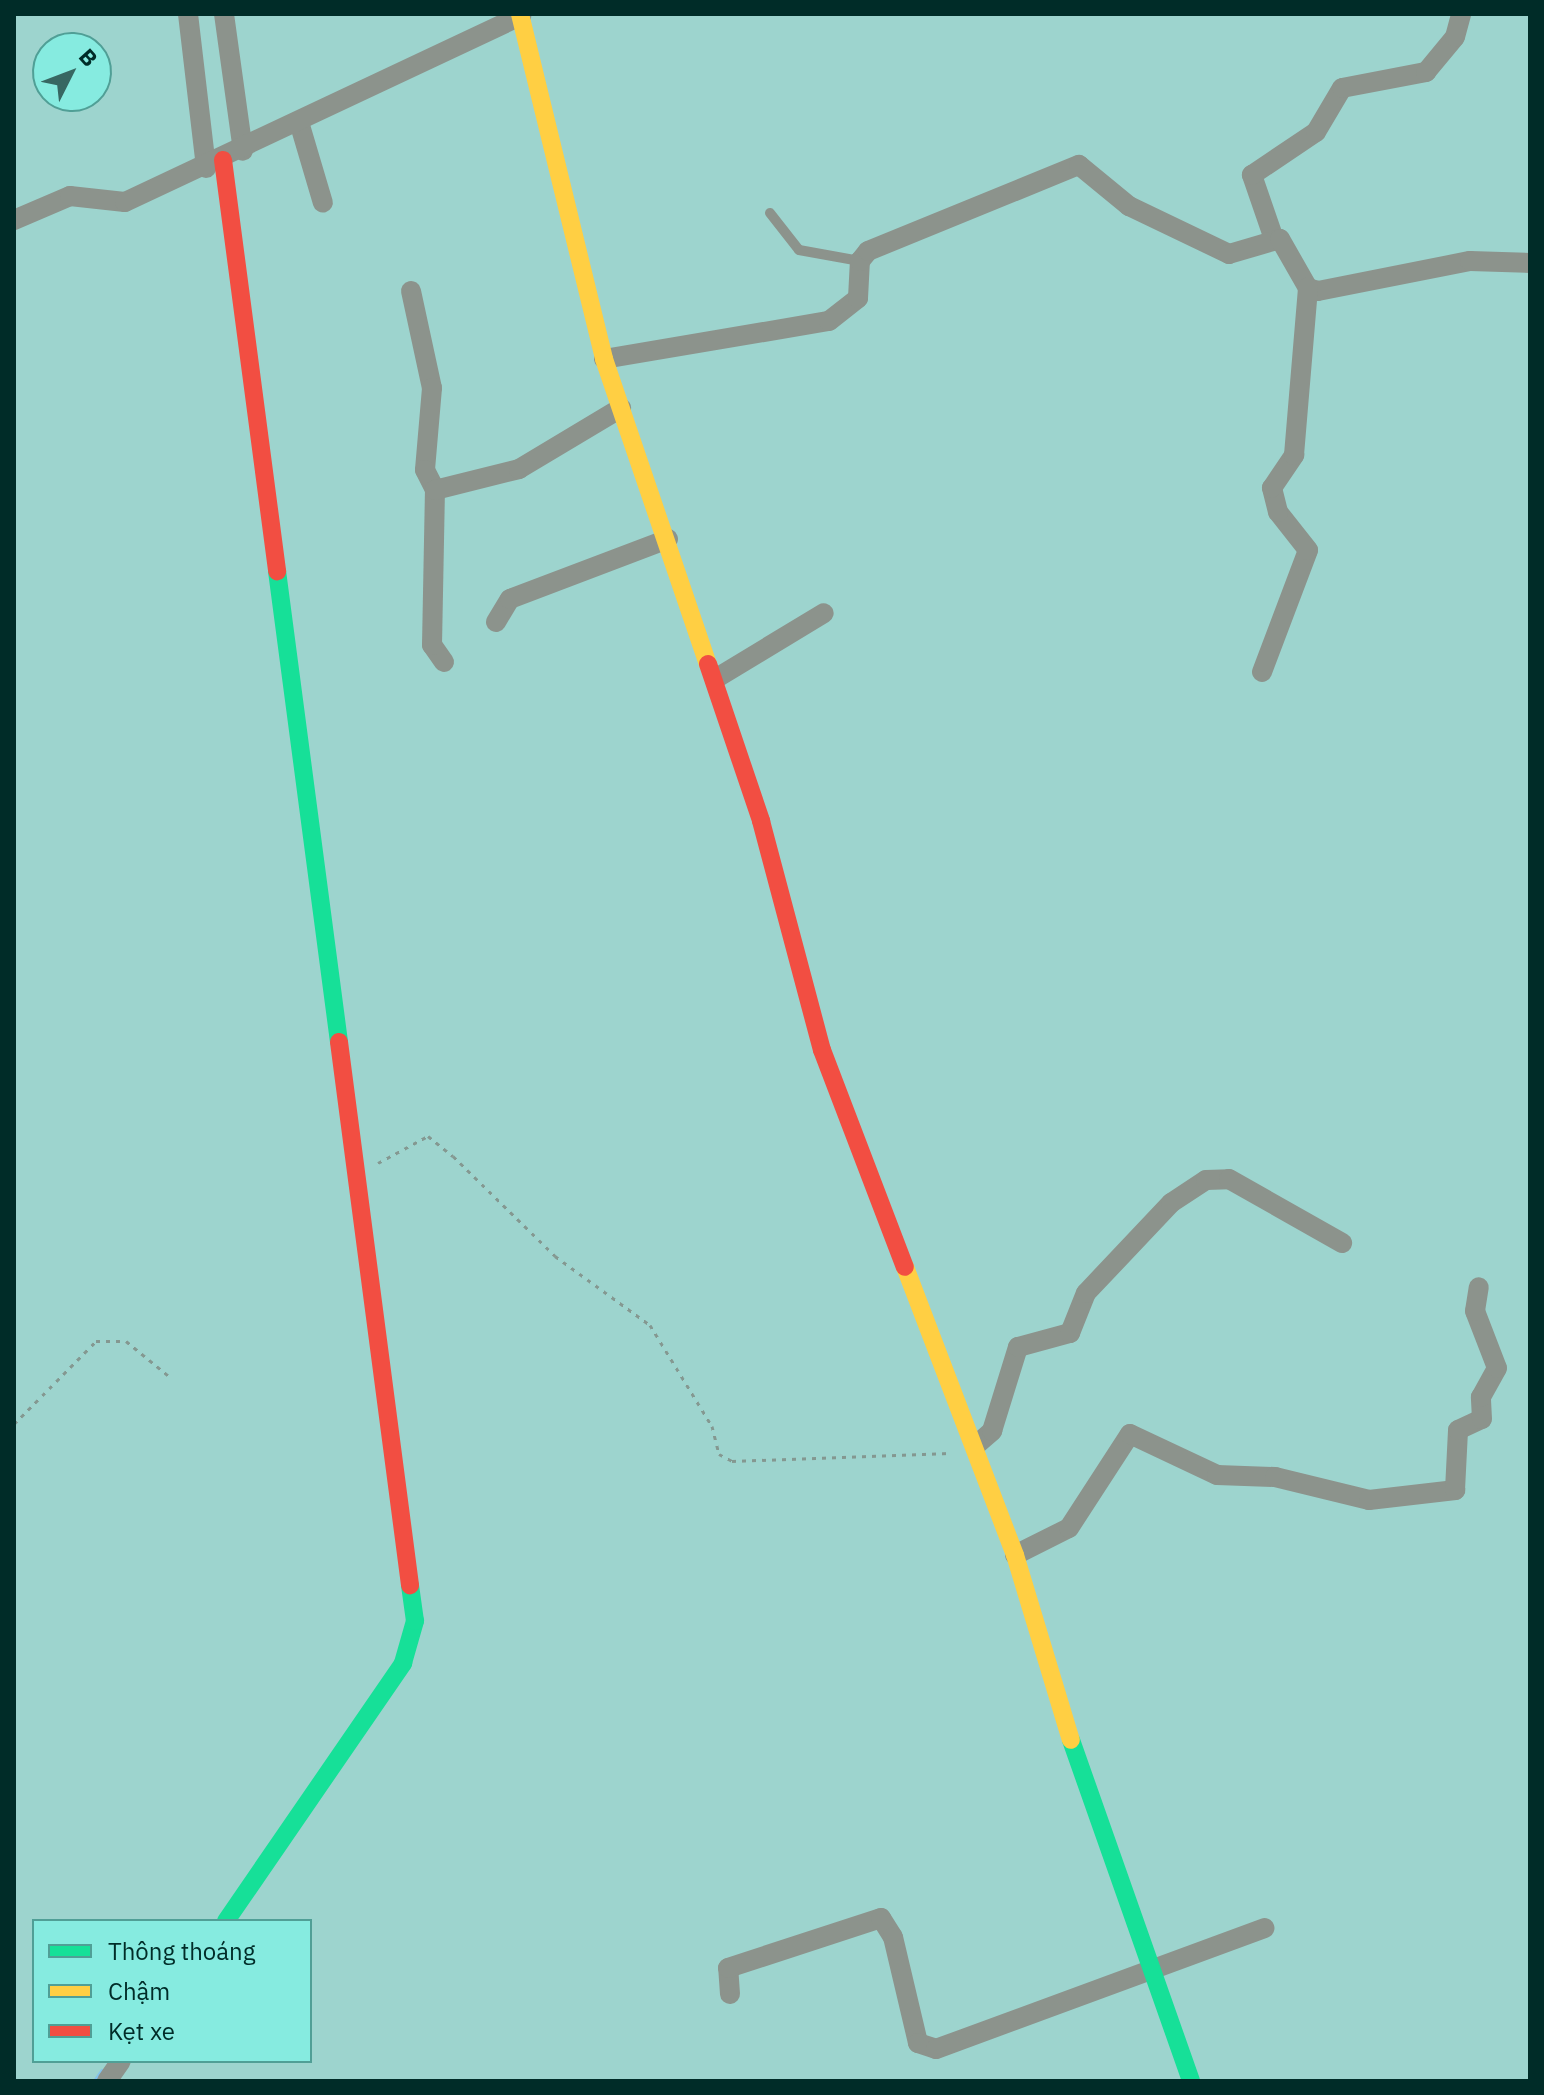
<!DOCTYPE html>
<meta charset="utf-8">
<style>
body{margin:0}
#map{position:relative;width:1544px;height:2095px;overflow:hidden;background:#9dd4ce;font-family:"IBM Plex Sans",sans-serif}
div>[style]{position:absolute}
.stream>*{height:5px;margin:-2.5px;padding:0 2.5px;transform-origin:2.5px;border-radius:2.5px;background:#83c3ec}
.path>*{height:3px;margin-top:-1.5px;transform-origin:0;background:repeating-linear-gradient(90deg,#849891 0 4px,transparent 0 10px)}
.lane>*{height:10px;margin:-5px;padding:0 5px;transform-origin:5px;border-radius:5px;background:#8c938c}
.street>*{height:20px;margin:-10px;padding:0 10px;transform-origin:10px;border-radius:10px;background:#8c938c}
.fast>*{height:18px;margin:-9px;padding:0 9px;transform-origin:9px;border-radius:9px;background:#16e098}
.slow>*{height:18px;margin:-9px;padding:0 9px;transform-origin:9px;border-radius:9px;background:#ffcf43}
.jam>*{height:18px;margin:-9px;padding:0 9px;transform-origin:9px;border-radius:9px;background:#f24e42}
span{translate:-50% -50%;white-space:nowrap;text-align:center;line-height:1.15;-webkit-text-stroke:8px #86ebe0;paint-order:stroke}
.frame{position:absolute;inset:0;border:16px solid #002c28;pointer-events:none}
.legend{position:absolute;left:32px;top:1919px;width:280px;height:144px;box-sizing:border-box;background:#86ebe0;border:2px solid #509f96;margin:0;padding:10px 14px;list-style:none;font-size:24px;color:#002c28}
.legend li{display:flex;align-items:center;gap:16px;height:40px}
.legend b{width:40px;border:2px solid #509f96}
.north{position:absolute;left:32px;top:32px;width:80px;height:80px;box-sizing:border-box;background:#86ebe0;border:2px solid #509f96;border-radius:50%;rotate:48deg;font-size:22px;font-weight:700;line-height:32px;text-align:center;color:#002c28}
.north::after{content:'';display:block;margin:auto;width:28px;height:36px;background:#376762;clip-path:polygon(50% 0,100% 100%,50% 72%,0 100%)}
</style>
<div id="map">
<div class="stream">
<div style="left:95px;top:2081px;width:12px;rotate:-55deg"></div>
</div>
<div class="path">
<div style="left:378px;top:1163px;width:57px;rotate:-28.4deg"></div>
<div style="left:428px;top:1136px;width:32px;rotate:39deg"></div>
<div style="left:453px;top:1156px;width:143px;rotate:44.4deg"></div>
<div style="left:555px;top:1256px;width:117px;rotate:36deg"></div>
<div style="left:650px;top:1325px;width:119px;rotate:58.5deg"></div>
<div style="left:712px;top:1426px;width:29px;rotate:76deg"></div>
<div style="left:719px;top:1454px;width:15px;rotate:28deg"></div>
<div style="left:732px;top:1461px;width:218px;rotate:-2.1deg"></div>
<div style="left:14px;top:1424px;width:117px;rotate:-45.3deg"></div>
<div style="left:96px;top:1341px;width:30px"></div>
<div style="left:126px;top:1341px;width:57px;rotate:39.3deg"></div>
</div>
<div class="lane">
<div style="left:770px;top:213px;width:47px;rotate:51.9deg"></div>
<div style="left:799px;top:250px;width:62px;rotate:10.2deg"></div>
</div>
<div class="street">
<div style="left:188px;top:14px;width:155px;rotate:83.3deg"></div>
<div style="left:224px;top:14px;width:138px;rotate:82.1deg"></div>
<div style="left:299px;top:122px;width:84px;rotate:73.5deg"></div>
<div style="left:14px;top:220px;width:61px;rotate:-23.2deg"></div>
<div style="left:70px;top:196px;width:55px;rotate:6.2deg"></div>
<div style="left:125px;top:202px;width:438px;rotate:-25.2deg"></div>
<div style="left:1274px;top:239px;width:68px;rotate:-109deg"></div>
<div style="left:1252px;top:175px;width:77px;rotate:-33.9deg"></div>
<div style="left:1316px;top:132px;width:51px;rotate:-59.4deg"></div>
<div style="left:1342px;top:88px;width:86px;rotate:-10.8deg"></div>
<div style="left:1426px;top:72px;width:45px;rotate:-50.4deg"></div>
<div style="left:1455px;top:37px;width:24px;rotate:-75deg"></div>
<div style="left:411px;top:291px;width:99px;rotate:77.8deg"></div>
<div style="left:432px;top:388px;width:82px;rotate:94.9deg"></div>
<div style="left:425px;top:470px;width:22px;rotate:63deg"></div>
<div style="left:604px;top:359px;width:228px;rotate:-9.6deg"></div>
<div style="left:829px;top:321px;width:37px;rotate:-38deg"></div>
<div style="left:858px;top:298px;width:37px;rotate:-87deg"></div>
<div style="left:860px;top:261px;width:13px;rotate:-51deg"></div>
<div style="left:868px;top:251px;width:228px;rotate:-22.2deg"></div>
<div style="left:1079px;top:165px;width:65px;rotate:39.4deg"></div>
<div style="left:1129px;top:206px;width:111px;rotate:25.6deg"></div>
<div style="left:1229px;top:254px;width:53px;rotate:-16.4deg"></div>
<div style="left:1280px;top:239px;width:56px;rotate:60.3deg"></div>
<div style="left:1308px;top:288px;width:10px;rotate:17deg"></div>
<div style="left:1318px;top:291px;width:155px;rotate:-11.2deg"></div>
<div style="left:1470px;top:261px;width:60px;rotate:1.9deg"></div>
<div style="left:496px;top:622px;width:27px;rotate:-59deg"></div>
<div style="left:510px;top:599px;width:169px;rotate:-20.8deg"></div>
<div style="left:444px;top:662px;width:21px;rotate:-125deg"></div>
<div style="left:432px;top:645px;width:155px;rotate:-88.9deg"></div>
<div style="left:435px;top:490px;width:87px;rotate:-14deg"></div>
<div style="left:519px;top:469px;width:119px;rotate:-30.9deg"></div>
<div style="left:1262px;top:672px;width:130px;rotate:-69.3deg"></div>
<div style="left:1308px;top:550px;width:48px;rotate:-128.3deg"></div>
<div style="left:1278px;top:512px;width:25px;rotate:-104deg"></div>
<div style="left:1272px;top:488px;width:40px;rotate:-56deg"></div>
<div style="left:1294px;top:455px;width:168px;rotate:-85.2deg"></div>
<div style="left:715px;top:679px;width:127px;rotate:-31.2deg"></div>
<div style="left:975px;top:1446px;width:23px;rotate:-41deg"></div>
<div style="left:992px;top:1431px;width:88px;rotate:-72.8deg"></div>
<div style="left:1018px;top:1347px;width:54px;rotate:-15.1deg"></div>
<div style="left:1070px;top:1333px;width:43px;rotate:-68.2deg"></div>
<div style="left:1086px;top:1293px;width:124px;rotate:-46.6deg"></div>
<div style="left:1171px;top:1203px;width:42px;rotate:-33.3deg"></div>
<div style="left:1206px;top:1180px;width:23px;rotate:-2deg"></div>
<div style="left:1229px;top:1179px;width:130px;rotate:29.5deg"></div>
<div style="left:1015px;top:1555px;width:60px;rotate:-26.6deg"></div>
<div style="left:1069px;top:1528px;width:112px;rotate:-57deg"></div>
<div style="left:1130px;top:1434px;width:96px;rotate:25.2deg"></div>
<div style="left:1217px;top:1475px;width:58px;rotate:2deg"></div>
<div style="left:1275px;top:1477px;width:97px;rotate:13.7deg"></div>
<div style="left:1369px;top:1500px;width:87px;rotate:-6.6deg"></div>
<div style="left:1455px;top:1490px;width:60px;rotate:-87.1deg"></div>
<div style="left:1458px;top:1430px;width:26px;rotate:-25deg"></div>
<div style="left:1482px;top:1419px;width:22px;rotate:-93deg"></div>
<div style="left:1481px;top:1397px;width:33px;rotate:-61deg"></div>
<div style="left:1497px;top:1368px;width:61px;rotate:-111.1deg"></div>
<div style="left:1475px;top:1311px;width:24px;rotate:-81deg"></div>
<div style="left:730px;top:1994px;width:26px;rotate:-94deg"></div>
<div style="left:728px;top:1968px;width:161px;rotate:-18.1deg"></div>
<div style="left:881px;top:1918px;width:22px;rotate:58deg"></div>
<div style="left:893px;top:1937px;width:109px;rotate:76.7deg"></div>
<div style="left:918px;top:2043px;width:19px;rotate:18deg"></div>
<div style="left:936px;top:2049px;width:350px;rotate:-20.2deg"></div>
<div style="left:107px;top:2081px;width:24px;rotate:-55deg"></div>
</div>
<div class="fast">
<div style="left:277px;top:571px;width:475px;rotate:82.5deg"></div>
<div style="left:1071px;top:1740px;width:361px;rotate:70.6deg"></div>
<div style="left:226px;top:1921px;width:313px;rotate:-55.5deg"></div>
<div style="left:403px;top:1663px;width:44px;rotate:-74.1deg"></div>
<div style="left:415px;top:1621px;width:36px;rotate:-98deg"></div>
</div>
<div class="slow">
<div style="left:520px;top:14px;width:355px;rotate:76.3deg"></div>
<div style="left:604px;top:359px;width:322px;rotate:71.2deg"></div>
<div style="left:905px;top:1267px;width:308px;rotate:69.1deg"></div>
<div style="left:1015px;top:1555px;width:193px;rotate:73.2deg"></div>
</div>
<div class="jam">
<div style="left:223px;top:160px;width:415px;rotate:82.5deg"></div>
<div style="left:708px;top:664px;width:166px;rotate:71.3deg"></div>
<div style="left:761px;top:821px;width:237px;rotate:75.1deg"></div>
<div style="left:822px;top:1050px;width:232px;rotate:69.1deg"></div>
<div style="left:339px;top:1042px;width:548px;rotate:82.55deg"></div>
</div>
<div class="frame"></div>
<ul class="legend">
<li><b style="height:10px;background:#16e098"></b>Thông thoáng</li>
<li><b style="height:10px;background:#ffcf43"></b>Chậm</li>
<li><b style="height:10px;background:#f24e42"></b>Kẹt xe</li>
</ul>
<div class="north">B</div>
</div>
